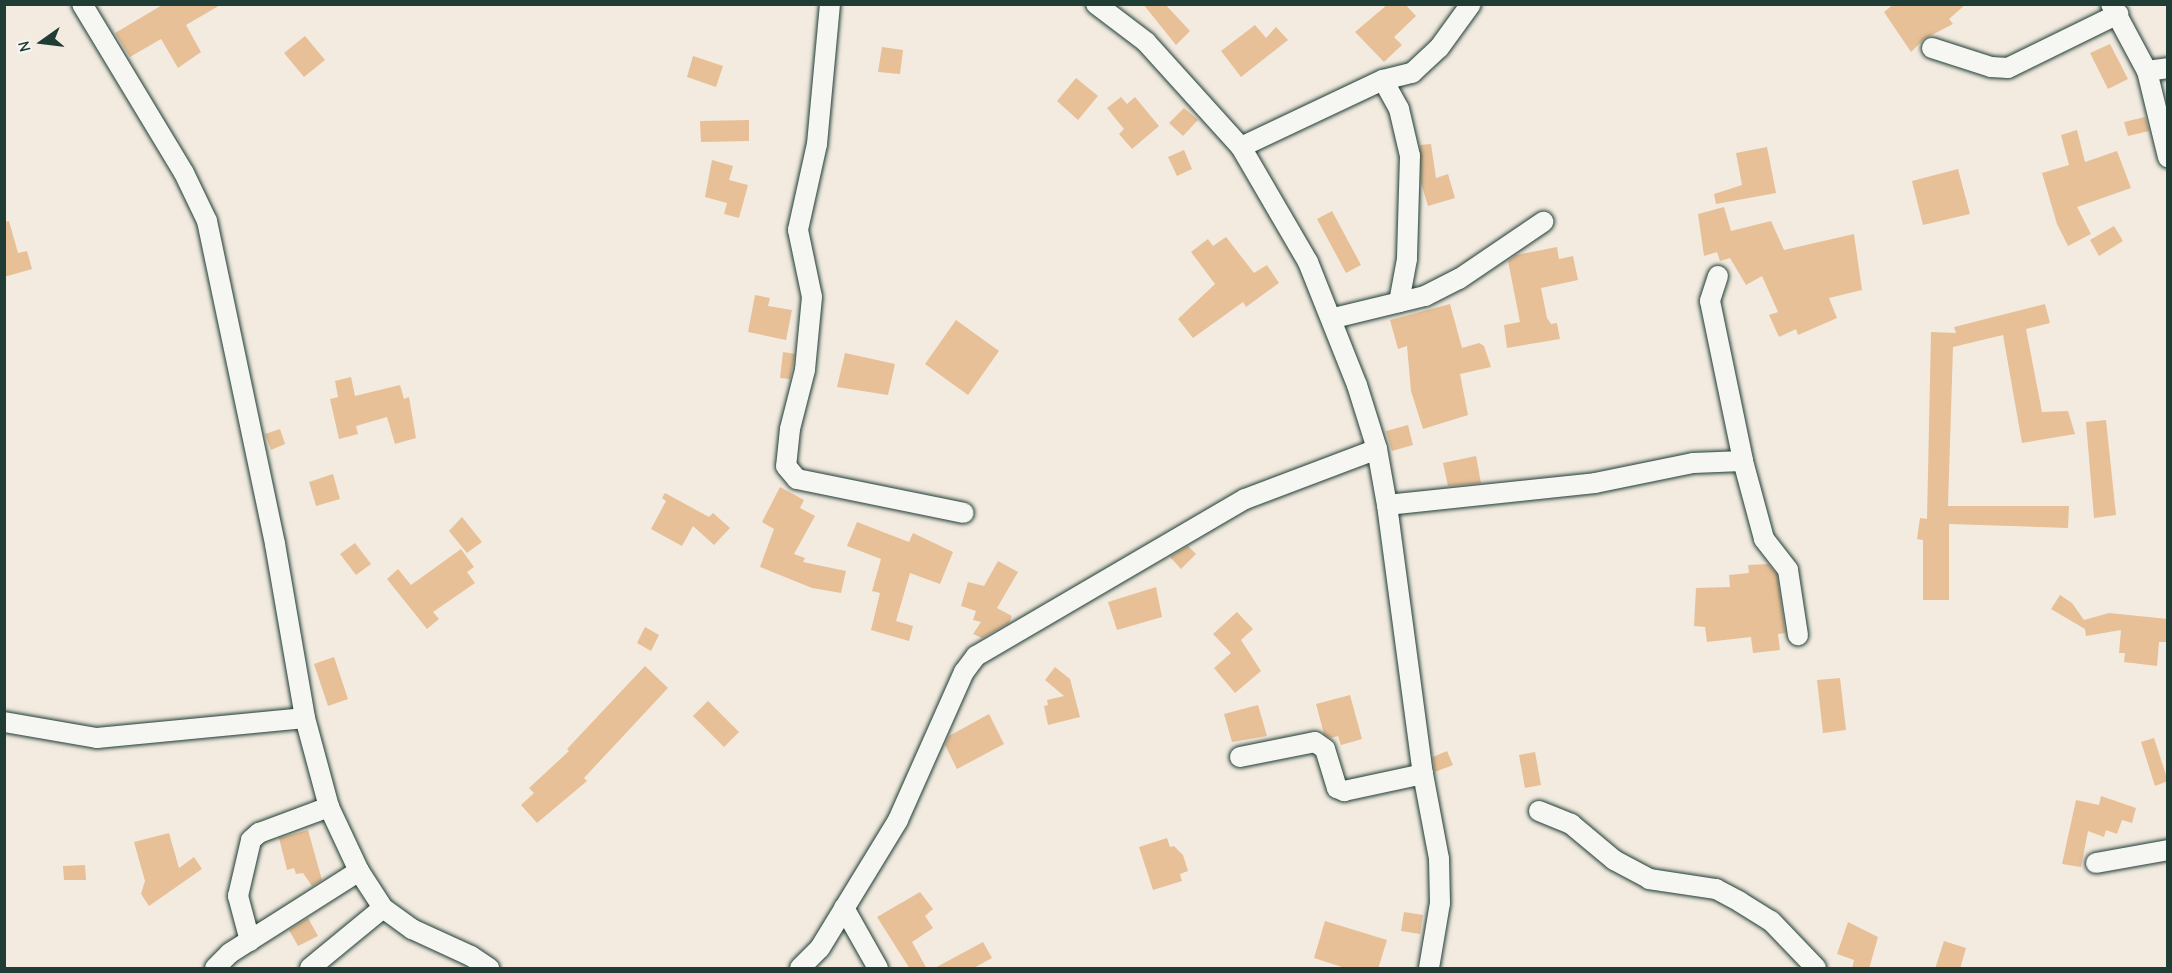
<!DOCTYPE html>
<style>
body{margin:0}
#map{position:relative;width:2172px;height:973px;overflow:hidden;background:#f3ebe0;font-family:"Comic Neue",sans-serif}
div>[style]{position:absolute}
.building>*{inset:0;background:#e7c097}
.roads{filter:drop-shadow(0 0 2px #1f3d34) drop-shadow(0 0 2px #1f3d34)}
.street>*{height:20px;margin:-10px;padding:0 10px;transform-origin:10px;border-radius:10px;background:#f6f6f2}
span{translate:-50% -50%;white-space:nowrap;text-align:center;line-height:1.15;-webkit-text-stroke:4.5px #f6f6f2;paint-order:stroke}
.frame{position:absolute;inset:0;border:6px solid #1f3d34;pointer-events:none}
.north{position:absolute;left:12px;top:12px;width:60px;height:60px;-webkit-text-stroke:4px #f6f6f2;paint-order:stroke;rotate:256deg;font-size:16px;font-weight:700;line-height:24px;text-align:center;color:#1f3d34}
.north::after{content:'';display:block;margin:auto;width:21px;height:27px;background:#1f3d34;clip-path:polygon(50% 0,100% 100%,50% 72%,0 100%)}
</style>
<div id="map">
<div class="building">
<div style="clip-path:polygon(164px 4px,222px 4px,186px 25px,201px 52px,178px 68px,161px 39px,130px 57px,115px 33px)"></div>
<div style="clip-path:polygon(1143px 4px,1165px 4px,1190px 31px,1176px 45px)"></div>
<div style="clip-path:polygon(1388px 4px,1405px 4px,1416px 16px,1394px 37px,1402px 45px,1384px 62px,1355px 32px)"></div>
<div style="clip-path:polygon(1894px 4px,1966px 4px,1949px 19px,1953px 24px,1924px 39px,1911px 52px,1884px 12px)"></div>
<div style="clip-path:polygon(1255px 25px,1266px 38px,1276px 27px,1288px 40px,1241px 77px,1221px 51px)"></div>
<div style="clip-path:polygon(305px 36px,325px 60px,304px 77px,284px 53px)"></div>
<div style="clip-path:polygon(2110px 44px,2128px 79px,2108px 89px,2090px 53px)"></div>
<div style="clip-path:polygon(882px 47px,903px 50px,900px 74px,878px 72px)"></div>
<div style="clip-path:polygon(693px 56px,723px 66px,716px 87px,687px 77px)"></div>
<div style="clip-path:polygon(1076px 78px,1098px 96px,1078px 120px,1057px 101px)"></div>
<div style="clip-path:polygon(1121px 97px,1127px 104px,1135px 97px,1159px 126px,1132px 149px,1119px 134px,1124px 129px,1107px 108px)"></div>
<div style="clip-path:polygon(1184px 108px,1198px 120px,1183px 136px,1169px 123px)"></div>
<div style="clip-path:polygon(2145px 117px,2149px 131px,2128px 136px,2124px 122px)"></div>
<div style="clip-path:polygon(749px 120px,749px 141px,701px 142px,700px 121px)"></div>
<div style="clip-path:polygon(2077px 130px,2085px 162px,2117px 151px,2131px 188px,2077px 207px,2091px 234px,2068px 246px,2057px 224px,2042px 173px,2069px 165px,2061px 135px)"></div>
<div style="clip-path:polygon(1431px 144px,1436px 178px,1448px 174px,1455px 198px,1428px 206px,1421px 183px,1420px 145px)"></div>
<div style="clip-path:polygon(1767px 147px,1776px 193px,1716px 204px,1714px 194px,1742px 185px,1736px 153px)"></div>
<div style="clip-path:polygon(1184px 150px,1192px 169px,1177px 176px,1168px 157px)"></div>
<div style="clip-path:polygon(712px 160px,733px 166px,729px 180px,748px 185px,739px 218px,724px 214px,727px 203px,705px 197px)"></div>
<div style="clip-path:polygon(1958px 169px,1970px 214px,1923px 225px,1912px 181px)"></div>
<div style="clip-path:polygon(1724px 207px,1731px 231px,1771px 221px,1784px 250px,1854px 234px,1862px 290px,1829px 298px,1837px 318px,1798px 335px,1796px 329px,1779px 337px,1769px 315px,1778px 312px,1762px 276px,1746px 285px,1730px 258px,1720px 261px,1717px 252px,1704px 256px,1698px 214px)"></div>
<div style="clip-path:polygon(1332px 211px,1361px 265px,1346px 273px,1317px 219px)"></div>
<div style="clip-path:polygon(9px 221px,18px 253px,27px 251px,32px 269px,4px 277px,4px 222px)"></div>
<div style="clip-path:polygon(2114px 226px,2123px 241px,2099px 256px,2090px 240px)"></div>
<div style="clip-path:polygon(1226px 237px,1254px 273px,1267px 265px,1279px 283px,1246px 307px,1243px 302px,1193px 338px,1178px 319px,1215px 284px,1191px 252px,1208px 239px,1213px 246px)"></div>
<div style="clip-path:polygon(1557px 247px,1559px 259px,1573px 256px,1578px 280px,1541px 288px,1547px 318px,1551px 324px,1557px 323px,1560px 339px,1507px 348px,1504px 325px,1520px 322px,1508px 261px,1516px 255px)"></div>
<div style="clip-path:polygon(755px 295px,770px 298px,768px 306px,792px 310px,786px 340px,748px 332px)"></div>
<div style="clip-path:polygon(1450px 304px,1462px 348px,1479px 343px,1484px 346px,1491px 367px,1460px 374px,1468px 415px,1423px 429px,1411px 391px,1407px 346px,1398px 349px,1390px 320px)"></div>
<div style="clip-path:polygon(2045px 304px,2050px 323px,2026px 329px,2042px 412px,2068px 411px,2075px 434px,2022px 443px,2003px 335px,1953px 347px,1948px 506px,2069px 506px,2068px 528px,1949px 524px,1949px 600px,1923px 600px,1923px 540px,1917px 539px,1920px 518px,1927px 519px,1931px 332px,1956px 333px,1954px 327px)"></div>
<div style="clip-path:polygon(956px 320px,999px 351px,968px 395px,925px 364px)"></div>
<div style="clip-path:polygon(783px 352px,795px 354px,790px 379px,780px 378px)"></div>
<div style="clip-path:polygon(845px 353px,895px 364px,888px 395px,837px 387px)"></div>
<div style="clip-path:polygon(351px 377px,355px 396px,400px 385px,404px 399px,409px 397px,416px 438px,395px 444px,387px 417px,356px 426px,358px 434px,339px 439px,330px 399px,338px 397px,335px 381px)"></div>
<div style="clip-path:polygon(2106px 420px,2116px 515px,2094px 518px,2086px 422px)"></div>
<div style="clip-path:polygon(1408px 425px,1413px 445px,1392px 451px,1386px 431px)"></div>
<div style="clip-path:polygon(280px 429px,285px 444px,271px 450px,265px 434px)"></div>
<div style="clip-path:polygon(1476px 456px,1481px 483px,1448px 486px,1443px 463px)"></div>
<div style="clip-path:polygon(333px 474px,340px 499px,316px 506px,309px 482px)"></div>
<div style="clip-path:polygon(780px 487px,804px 500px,800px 508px,815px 516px,794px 554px,805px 558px,803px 562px,846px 571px,841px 593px,812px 588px,760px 567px,774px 529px,762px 522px)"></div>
<div style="clip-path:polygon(665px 493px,709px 517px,713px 513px,730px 528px,714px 545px,693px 526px,682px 546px,651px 529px,666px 501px,662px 498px)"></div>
<div style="clip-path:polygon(462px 517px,482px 542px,467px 553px,449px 531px)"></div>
<div style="clip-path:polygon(857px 522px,909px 542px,913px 533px,953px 552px,940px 584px,910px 573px,896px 621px,913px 626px,909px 641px,871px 630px,880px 593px,872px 591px,881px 559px,847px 546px)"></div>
<div style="clip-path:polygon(355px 543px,371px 564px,356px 575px,340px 554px)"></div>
<div style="clip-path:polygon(1188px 546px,1196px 554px,1181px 569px,1170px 557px)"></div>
<div style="clip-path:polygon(461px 549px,474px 567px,467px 572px,475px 583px,433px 612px,439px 619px,427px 629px,387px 579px,398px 569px,411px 585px)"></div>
<div style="clip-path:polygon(998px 561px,1018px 572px,997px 608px,1012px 616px,1009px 623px,982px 638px,973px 634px,981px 622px,973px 620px,976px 611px,961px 606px,968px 582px,984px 586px)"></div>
<div style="clip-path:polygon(1768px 564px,1777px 575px,1784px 623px,1785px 633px,1778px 634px,1780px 650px,1753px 653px,1751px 637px,1707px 642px,1705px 627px,1694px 626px,1696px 588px,1730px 587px,1729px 575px,1749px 573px,1748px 565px)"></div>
<div style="clip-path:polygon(1156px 587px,1162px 617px,1117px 630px,1108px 602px)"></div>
<div style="clip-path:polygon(2060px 595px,2072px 603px,2084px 620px,2109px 613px,2168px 619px,2166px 642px,2159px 642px,2157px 666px,2124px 662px,2125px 653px,2119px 653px,2121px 630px,2086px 636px,2085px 629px,2051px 609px)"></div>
<div style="clip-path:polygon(1237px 612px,1253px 629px,1241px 640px,1261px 671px,1235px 693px,1214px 668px,1231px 653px,1213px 634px)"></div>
<div style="clip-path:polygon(645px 627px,659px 635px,651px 651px,637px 643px)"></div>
<div style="clip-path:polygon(334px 657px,348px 699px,328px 706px,314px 664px)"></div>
<div style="clip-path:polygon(645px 666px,668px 688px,584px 778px,587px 781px,537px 823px,521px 805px,534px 793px,529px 788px,569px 751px,567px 749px)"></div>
<div style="clip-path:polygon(1055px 667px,1070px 679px,1080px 717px,1048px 725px,1044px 706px,1048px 705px,1047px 700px,1064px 696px,1045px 680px)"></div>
<div style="clip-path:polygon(1840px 678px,1846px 730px,1823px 733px,1817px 680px)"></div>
<div style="clip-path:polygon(1350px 695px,1362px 739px,1341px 745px,1338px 736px,1331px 738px,1324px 734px,1316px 704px)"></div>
<div style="clip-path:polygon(708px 701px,739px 732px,724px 747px,693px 716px)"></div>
<div style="clip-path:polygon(1258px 705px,1267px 736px,1232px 742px,1224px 714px)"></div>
<div style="clip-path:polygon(989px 714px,1004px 744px,957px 769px,945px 745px,949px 736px)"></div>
<div style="clip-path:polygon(2154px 738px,2168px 781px,2155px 786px,2141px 742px)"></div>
<div style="clip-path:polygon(1447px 751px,1453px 765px,1435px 772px,1433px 757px)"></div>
<div style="clip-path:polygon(1535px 752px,1541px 785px,1525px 788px,1519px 755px)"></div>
<div style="clip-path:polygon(2101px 796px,2136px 808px,2132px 823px,2122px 820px,2117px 834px,2106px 830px,2104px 837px,2088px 831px,2081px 867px,2062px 864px,2076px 800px,2099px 805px)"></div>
<div style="clip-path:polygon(308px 830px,322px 880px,312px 886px,303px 873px,296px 874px,294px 868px,287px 870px,279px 838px)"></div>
<div style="clip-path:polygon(169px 833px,179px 868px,194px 857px,202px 869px,149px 906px,141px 894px,145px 881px,134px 842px)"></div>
<div style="clip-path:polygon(1167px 838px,1170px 847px,1174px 846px,1183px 855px,1188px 871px,1180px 874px,1182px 881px,1153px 890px,1139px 847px)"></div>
<div style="clip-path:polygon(85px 865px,86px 880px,64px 880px,63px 866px)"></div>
<div style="clip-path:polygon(920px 892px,933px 909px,925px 916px,933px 928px,912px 942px,927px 969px,910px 969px,877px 917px)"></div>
<div style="clip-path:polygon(1404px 912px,1423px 915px,1420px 934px,1401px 931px)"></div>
<div style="clip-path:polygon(308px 918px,318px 936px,298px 946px,289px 930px)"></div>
<div style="clip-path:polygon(1325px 921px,1387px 940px,1378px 969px,1348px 969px,1314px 958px)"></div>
<div style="clip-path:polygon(1848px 922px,1878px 937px,1869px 969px,1852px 969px,1854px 960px,1837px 954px)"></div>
<div style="clip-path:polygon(1944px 941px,1966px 948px,1960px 969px,1935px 969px)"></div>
<div style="clip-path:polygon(983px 942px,992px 958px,972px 969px,933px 969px)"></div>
</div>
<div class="roads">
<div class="street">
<div style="left:82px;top:4px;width:197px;rotate:58.9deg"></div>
<div style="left:184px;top:173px;width:53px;rotate:64.4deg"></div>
<div style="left:207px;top:221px;width:330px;rotate:78.1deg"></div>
<div style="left:275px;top:544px;width:177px;rotate:80.2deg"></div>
<div style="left:305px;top:718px;width:92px;rotate:74.9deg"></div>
<div style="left:329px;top:807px;width:71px;rotate:64.9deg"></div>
<div style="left:359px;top:871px;width:44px;rotate:57deg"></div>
<div style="left:383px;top:908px;width:36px;rotate:36deg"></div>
<div style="left:412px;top:929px;width:65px;rotate:24.6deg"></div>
<div style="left:471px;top:956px;width:22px;rotate:34deg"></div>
<div style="left:830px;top:4px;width:141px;rotate:95.3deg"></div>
<div style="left:817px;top:144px;width:88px;rotate:102.5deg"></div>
<div style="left:798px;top:230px;width:68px;rotate:78.2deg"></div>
<div style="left:812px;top:297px;width:73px;rotate:95.5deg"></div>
<div style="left:805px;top:370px;width:61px;rotate:104.3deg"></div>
<div style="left:790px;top:429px;width:37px;rotate:96deg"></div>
<div style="left:786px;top:466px;width:17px;rotate:50deg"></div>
<div style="left:797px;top:479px;width:170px;rotate:11.5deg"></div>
<div style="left:1096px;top:4px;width:63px;rotate:37.2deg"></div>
<div style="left:1146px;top:42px;width:142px;rotate:47.9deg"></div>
<div style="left:1241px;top:147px;width:133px;rotate:59.8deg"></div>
<div style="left:1308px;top:262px;width:132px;rotate:68.3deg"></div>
<div style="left:1357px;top:385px;width:67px;rotate:72.6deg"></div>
<div style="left:1377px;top:449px;width:57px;rotate:79.9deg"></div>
<div style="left:1387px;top:505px;width:271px;rotate:82.4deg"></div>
<div style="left:1423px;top:774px;width:86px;rotate:79.3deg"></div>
<div style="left:1439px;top:859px;width:44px;rotate:88.7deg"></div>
<div style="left:1440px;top:903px;width:66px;rotate:99.6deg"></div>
<div style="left:2111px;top:4px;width:76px;rotate:61.8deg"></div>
<div style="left:2147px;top:71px;width:89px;rotate:76.3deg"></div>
<div style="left:1932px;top:48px;width:62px;rotate:17.9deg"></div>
<div style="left:1991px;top:67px;width:17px;rotate:3deg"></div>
<div style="left:2008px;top:68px;width:123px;rotate:-26.1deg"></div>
<div style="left:2147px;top:71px;width:21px;rotate:-8deg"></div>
<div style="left:1383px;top:80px;width:33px;rotate:61deg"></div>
<div style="left:1399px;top:109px;width:48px;rotate:76.8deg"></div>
<div style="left:1410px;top:156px;width:103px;rotate:91.7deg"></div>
<div style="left:1407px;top:259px;width:44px;rotate:100.5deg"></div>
<div style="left:1241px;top:147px;width:157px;rotate:-25.3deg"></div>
<div style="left:1383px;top:80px;width:30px;rotate:-14deg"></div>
<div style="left:1412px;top:73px;width:37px;rotate:-43deg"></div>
<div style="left:1439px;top:48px;width:54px;rotate:-54deg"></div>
<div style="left:1718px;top:276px;width:26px;rotate:108deg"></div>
<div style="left:1710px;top:301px;width:163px;rotate:78.3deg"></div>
<div style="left:1743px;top:461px;width:81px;rotate:74.9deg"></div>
<div style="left:1764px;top:539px;width:39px;rotate:52deg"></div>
<div style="left:1788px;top:570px;width:66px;rotate:81.3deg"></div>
<div style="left:1334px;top:318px;width:94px;rotate:-13.6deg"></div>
<div style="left:1425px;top:296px;width:38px;rotate:-27deg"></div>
<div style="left:1459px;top:279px;width:102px;rotate:-34.2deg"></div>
<div style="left:1387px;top:505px;width:209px;rotate:-6deg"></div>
<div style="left:1595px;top:483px;width:100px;rotate:-11.5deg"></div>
<div style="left:1693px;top:463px;width:50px;rotate:-2.3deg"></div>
<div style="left:4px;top:722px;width:94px;rotate:9.8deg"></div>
<div style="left:97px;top:738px;width:209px;rotate:-5.5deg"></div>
<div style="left:1240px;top:757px;width:76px;rotate:-11.3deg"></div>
<div style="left:1315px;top:742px;width:12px;rotate:35deg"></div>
<div style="left:1325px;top:749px;width:41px;rotate:72.9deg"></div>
<div style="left:1337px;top:788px;width:8px;rotate:23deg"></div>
<div style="left:1344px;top:791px;width:81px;rotate:-12.1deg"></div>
<div style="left:1539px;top:811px;width:35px;rotate:22deg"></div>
<div style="left:1571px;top:824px;width:56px;rotate:39.9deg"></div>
<div style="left:1614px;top:860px;width:40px;rotate:28deg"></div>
<div style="left:1649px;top:879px;width:68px;rotate:8.5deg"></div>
<div style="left:1716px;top:889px;width:27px;rotate:28deg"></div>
<div style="left:1740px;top:902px;width:36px;rotate:32deg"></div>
<div style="left:1771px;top:921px;width:65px;rotate:46.2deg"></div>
<div style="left:2096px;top:863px;width:73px;rotate:-10.2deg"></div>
<div style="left:844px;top:908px;width:69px;rotate:60.5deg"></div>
<div style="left:250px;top:941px;width:47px;rotate:-104.9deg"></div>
<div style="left:238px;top:896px;width:57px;rotate:-76.9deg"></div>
<div style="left:251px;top:840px;width:11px;rotate:-41deg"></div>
<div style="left:259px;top:833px;width:75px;rotate:-20.4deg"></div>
<div style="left:215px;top:968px;width:21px;rotate:-45deg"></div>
<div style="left:230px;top:953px;width:153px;rotate:-32.4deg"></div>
<div style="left:310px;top:968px;width:94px;rotate:-39.4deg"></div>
<div style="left:800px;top:968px;width:28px;rotate:-45deg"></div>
<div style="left:820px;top:948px;width:150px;rotate:-58.6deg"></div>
<div style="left:898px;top:820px;width:162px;rotate:-66deg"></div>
<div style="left:964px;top:672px;width:20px;rotate:-53deg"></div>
<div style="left:976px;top:656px;width:311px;rotate:-30.3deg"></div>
<div style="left:1245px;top:499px;width:141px;rotate:-20.7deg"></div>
</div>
</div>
<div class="frame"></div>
<div class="north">N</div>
</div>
